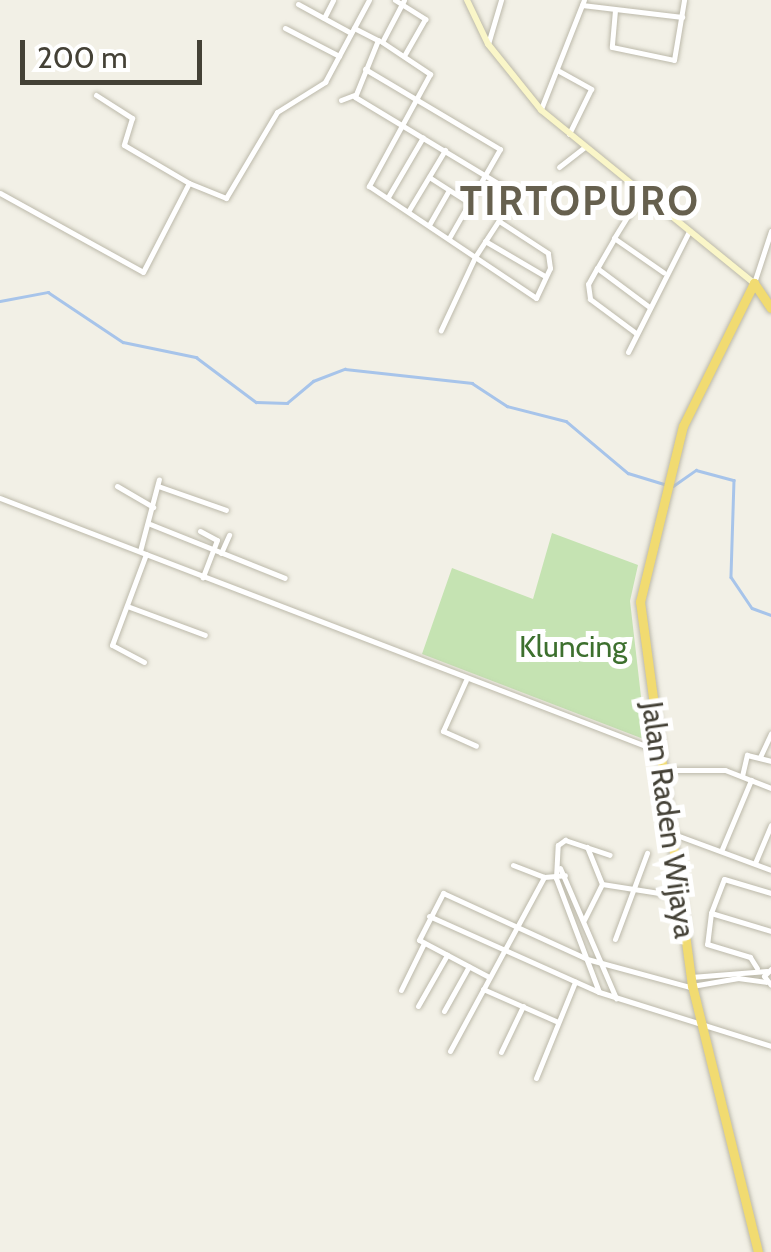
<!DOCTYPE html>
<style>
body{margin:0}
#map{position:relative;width:771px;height:1252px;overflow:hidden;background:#f2f0e6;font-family:Cabin,sans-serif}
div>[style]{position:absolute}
.green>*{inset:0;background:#c5e3b2}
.stream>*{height:2.5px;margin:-1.25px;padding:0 1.25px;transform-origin:1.25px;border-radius:1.25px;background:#a7c4ea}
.roads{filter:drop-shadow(0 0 2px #bcb9aa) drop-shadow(0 0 2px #bcb9aa)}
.street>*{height:5px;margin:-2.5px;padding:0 2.5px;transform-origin:2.5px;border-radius:2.5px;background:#fff}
.secondary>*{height:6px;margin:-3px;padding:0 3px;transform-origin:3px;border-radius:3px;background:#faf6c8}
.highway>*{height:9px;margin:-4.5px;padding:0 4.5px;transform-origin:4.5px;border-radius:4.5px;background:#f1db71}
span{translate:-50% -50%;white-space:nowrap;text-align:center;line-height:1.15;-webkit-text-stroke:10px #fff;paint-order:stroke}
.park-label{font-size:30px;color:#3d702e}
.street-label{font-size:30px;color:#444136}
.district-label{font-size:40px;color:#66604e;font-weight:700;letter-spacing:2.5px}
.scale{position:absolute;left:20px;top:40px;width:182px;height:45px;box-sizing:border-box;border:5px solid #444136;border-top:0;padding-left:12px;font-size:30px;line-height:35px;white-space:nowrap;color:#444136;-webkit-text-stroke:8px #fff;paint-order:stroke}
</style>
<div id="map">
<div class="green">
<div style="clip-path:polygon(552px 533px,638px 565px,630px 601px,646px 740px,422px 654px,452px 568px,533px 599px)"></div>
</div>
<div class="stream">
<div style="left:0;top:301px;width:49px;rotate:-10.6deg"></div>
<div style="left:48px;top:292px;width:90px;rotate:33.7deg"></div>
<div style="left:123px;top:342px;width:75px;rotate:11.6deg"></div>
<div style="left:196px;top:357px;width:75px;rotate:36.9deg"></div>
<div style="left:256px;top:402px;width:31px;rotate:2deg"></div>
<div style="left:287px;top:403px;width:34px;rotate:-40deg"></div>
<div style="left:313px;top:381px;width:34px;rotate:-21deg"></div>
<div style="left:345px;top:369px;width:128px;rotate:6.3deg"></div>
<div style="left:472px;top:383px;width:42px;rotate:33.3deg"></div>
<div style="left:507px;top:406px;width:61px;rotate:14.3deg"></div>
<div style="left:566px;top:421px;width:81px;rotate:40deg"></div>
<div style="left:628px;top:473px;width:39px;rotate:17deg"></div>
<div style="left:673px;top:486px;width:28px;rotate:-35deg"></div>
<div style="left:696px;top:470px;width:39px;rotate:15deg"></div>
<div style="left:734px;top:480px;width:97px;rotate:91.8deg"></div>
<div style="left:731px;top:577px;width:37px;rotate:56deg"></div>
<div style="left:752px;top:608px;width:20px;rotate:20deg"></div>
</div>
<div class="roads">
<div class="street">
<div style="left:395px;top:0;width:36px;rotate:32deg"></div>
<div style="left:425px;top:19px;width:40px;rotate:119.7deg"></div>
<div style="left:404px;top:0;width:47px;rotate:117.6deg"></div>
<div style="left:382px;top:42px;width:58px;rotate:33.7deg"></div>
<div style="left:430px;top:74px;width:128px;rotate:118.6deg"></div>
<div style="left:369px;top:186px;width:201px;rotate:33.8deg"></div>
<div style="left:536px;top:298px;width:33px;rotate:-65deg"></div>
<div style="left:550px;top:268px;width:15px;rotate:-98deg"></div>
<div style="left:548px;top:253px;width:59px;rotate:-146.9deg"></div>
<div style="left:298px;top:4px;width:60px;rotate:28.7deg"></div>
<div style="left:582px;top:5px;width:101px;rotate:6.8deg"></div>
<div style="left:615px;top:10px;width:37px;rotate:95deg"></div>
<div style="left:612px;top:47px;width:63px;rotate:11.8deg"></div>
<div style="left:674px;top:60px;width:61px;rotate:-80.5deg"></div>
<div style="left:324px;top:18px;width:20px;rotate:-63deg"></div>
<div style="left:285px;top:28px;width:61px;rotate:27.4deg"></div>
<div style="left:354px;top:28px;width:28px;rotate:27deg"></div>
<div style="left:378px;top:40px;width:61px;rotate:112deg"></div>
<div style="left:355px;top:97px;width:188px;rotate:31.1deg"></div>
<div style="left:516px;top:194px;width:75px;rotate:123.1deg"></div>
<div style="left:475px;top:257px;width:81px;rotate:115deg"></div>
<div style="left:488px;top:44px;width:46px;rotate:-73.5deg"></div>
<div style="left:365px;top:69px;width:157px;rotate:30.7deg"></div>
<div style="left:500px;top:149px;width:103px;rotate:119.8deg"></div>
<div style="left:559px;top:71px;width:37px;rotate:29deg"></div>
<div style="left:591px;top:89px;width:50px;rotate:116.1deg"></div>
<div style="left:96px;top:95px;width:43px;rotate:32.6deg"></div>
<div style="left:132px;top:118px;width:28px;rotate:107deg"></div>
<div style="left:124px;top:145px;width:75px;rotate:30.3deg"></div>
<div style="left:341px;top:100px;width:14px;rotate:-21deg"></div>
<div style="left:541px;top:109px;width:117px;rotate:-68.5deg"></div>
<div style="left:559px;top:167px;width:33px;rotate:-38deg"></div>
<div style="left:429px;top:177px;width:50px;rotate:32.7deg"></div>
<div style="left:0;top:193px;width:163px;rotate:28.9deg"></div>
<div style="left:143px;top:272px;width:100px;rotate:-62.7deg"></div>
<div style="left:189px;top:183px;width:40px;rotate:22deg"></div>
<div style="left:226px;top:198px;width:100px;rotate:-59.3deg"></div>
<div style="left:277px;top:112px;width:57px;rotate:-32deg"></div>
<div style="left:325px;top:82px;width:93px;rotate:-61.8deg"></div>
<div style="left:642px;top:193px;width:53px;rotate:121.9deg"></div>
<div style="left:614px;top:238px;width:60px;rotate:34.8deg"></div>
<div style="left:388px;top:197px;width:69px;rotate:-59.7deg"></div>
<div style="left:409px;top:210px;width:70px;rotate:-59deg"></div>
<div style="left:429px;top:225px;width:40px;rotate:-60.3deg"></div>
<div style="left:614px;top:239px;width:34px;rotate:120deg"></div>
<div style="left:597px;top:268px;width:64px;rotate:36.7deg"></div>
<div style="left:485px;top:241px;width:69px;rotate:30.3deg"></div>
<div style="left:597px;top:268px;width:18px;rotate:119deg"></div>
<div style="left:588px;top:284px;width:15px;rotate:82deg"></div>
<div style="left:590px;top:299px;width:57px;rotate:36.5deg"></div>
<div style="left:754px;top:283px;width:55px;rotate:-71.9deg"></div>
<div style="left:628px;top:352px;width:136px;rotate:-63.2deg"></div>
<div style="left:117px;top:486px;width:42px;rotate:30.3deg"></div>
<div style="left:158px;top:486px;width:72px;rotate:19.4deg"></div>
<div style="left:0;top:498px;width:703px;rotate:21.01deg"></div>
<div style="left:150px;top:524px;width:145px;rotate:21.8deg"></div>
<div style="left:200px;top:531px;width:19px;rotate:28deg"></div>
<div style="left:217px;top:540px;width:40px;rotate:111deg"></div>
<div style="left:140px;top:551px;width:74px;rotate:-75.2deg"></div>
<div style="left:221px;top:553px;width:20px;rotate:-66deg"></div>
<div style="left:127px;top:606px;width:83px;rotate:20.4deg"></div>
<div style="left:144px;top:662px;width:36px;rotate:-152deg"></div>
<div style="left:112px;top:645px;width:97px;rotate:-69.5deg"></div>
<div style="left:466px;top:680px;width:56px;rotate:114.3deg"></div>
<div style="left:443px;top:731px;width:36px;rotate:24deg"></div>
<div style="left:760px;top:757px;width:26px;rotate:-65deg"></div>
<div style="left:663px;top:770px;width:62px"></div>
<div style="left:725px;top:770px;width:49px;rotate:21.4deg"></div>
<div style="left:742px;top:776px;width:22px;rotate:-77deg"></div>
<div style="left:747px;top:755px;width:25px;rotate:14deg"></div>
<div style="left:671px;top:833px;width:107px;rotate:20.3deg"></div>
<div style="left:722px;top:849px;width:75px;rotate:-67.2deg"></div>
<div style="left:755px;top:863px;width:41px;rotate:-67.2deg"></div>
<div style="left:513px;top:865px;width:33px;rotate:21deg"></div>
<div style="left:544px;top:877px;width:21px;rotate:-5deg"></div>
<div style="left:560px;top:868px;width:142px;rotate:66.7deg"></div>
<div style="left:602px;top:884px;width:77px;rotate:9deg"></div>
<div style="left:771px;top:893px;width:49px;rotate:-163.4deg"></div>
<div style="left:724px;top:879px;width:36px;rotate:111deg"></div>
<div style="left:711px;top:913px;width:63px;rotate:16.7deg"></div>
<div style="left:711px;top:913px;width:31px;rotate:97deg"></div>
<div style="left:707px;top:944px;width:45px;rotate:16.8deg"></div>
<div style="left:750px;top:957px;width:13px;rotate:58deg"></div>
<div style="left:429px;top:916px;width:186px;rotate:24.1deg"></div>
<div style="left:599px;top:992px;width:180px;rotate:17.4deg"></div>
<div style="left:584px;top:920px;width:40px;rotate:-63.4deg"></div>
<div style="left:602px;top:884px;width:40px;rotate:-112deg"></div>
<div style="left:615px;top:939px;width:92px;rotate:-69.6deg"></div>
<div style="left:771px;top:969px;width:10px;rotate:135deg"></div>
<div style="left:764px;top:976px;width:11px;rotate:52deg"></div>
<div style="left:489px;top:977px;width:79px;rotate:-152.1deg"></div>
<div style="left:419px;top:940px;width:53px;rotate:-62.9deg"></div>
<div style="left:443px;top:893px;width:158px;rotate:24.6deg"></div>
<div style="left:587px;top:959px;width:107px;rotate:15.2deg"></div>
<div style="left:691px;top:977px;width:76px;rotate:-4.5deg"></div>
<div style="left:692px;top:986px;width:47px;rotate:-9.9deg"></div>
<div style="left:738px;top:978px;width:28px;rotate:8deg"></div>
<div style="left:483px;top:989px;width:82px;rotate:23.7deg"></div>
<div style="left:401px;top:990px;width:52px;rotate:-63.9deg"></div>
<div style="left:599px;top:992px;width:122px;rotate:-110.7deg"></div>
<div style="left:556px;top:878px;width:33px;rotate:-87deg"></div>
<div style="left:558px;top:845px;width:9px;rotate:-36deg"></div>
<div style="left:565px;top:840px;width:47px;rotate:18.4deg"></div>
<div style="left:418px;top:1006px;width:59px;rotate:-60.4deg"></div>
<div style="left:444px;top:1011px;width:51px;rotate:-60.9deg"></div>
<div style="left:450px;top:1051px;width:198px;rotate:-61.6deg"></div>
<div style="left:501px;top:1052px;width:51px;rotate:-64.4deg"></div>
<div style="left:536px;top:1078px;width:104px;rotate:-67.9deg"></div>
</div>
<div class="secondary">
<div style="left:467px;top:0;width:49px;rotate:64.5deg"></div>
<div style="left:488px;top:44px;width:85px;rotate:51.2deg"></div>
<div style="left:541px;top:110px;width:274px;rotate:39.1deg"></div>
</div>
<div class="highway">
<div style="left:758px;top:1252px;width:274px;rotate:-103.9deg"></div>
<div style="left:692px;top:986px;width:388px;rotate:-97.7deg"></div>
<div style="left:640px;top:602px;width:181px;rotate:-76.3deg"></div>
<div style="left:683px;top:426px;width:160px;rotate:-63.6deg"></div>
<div style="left:754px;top:283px;width:30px;rotate:56deg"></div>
</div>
</div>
<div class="park-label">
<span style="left:573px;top:647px">Kluncing</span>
</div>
<div class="street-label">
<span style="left:668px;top:820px;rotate:82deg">Jalan Raden Wijaya</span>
</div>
<div class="district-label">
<span style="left:580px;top:201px">TIRTOPURO</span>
</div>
<div class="scale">200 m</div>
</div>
